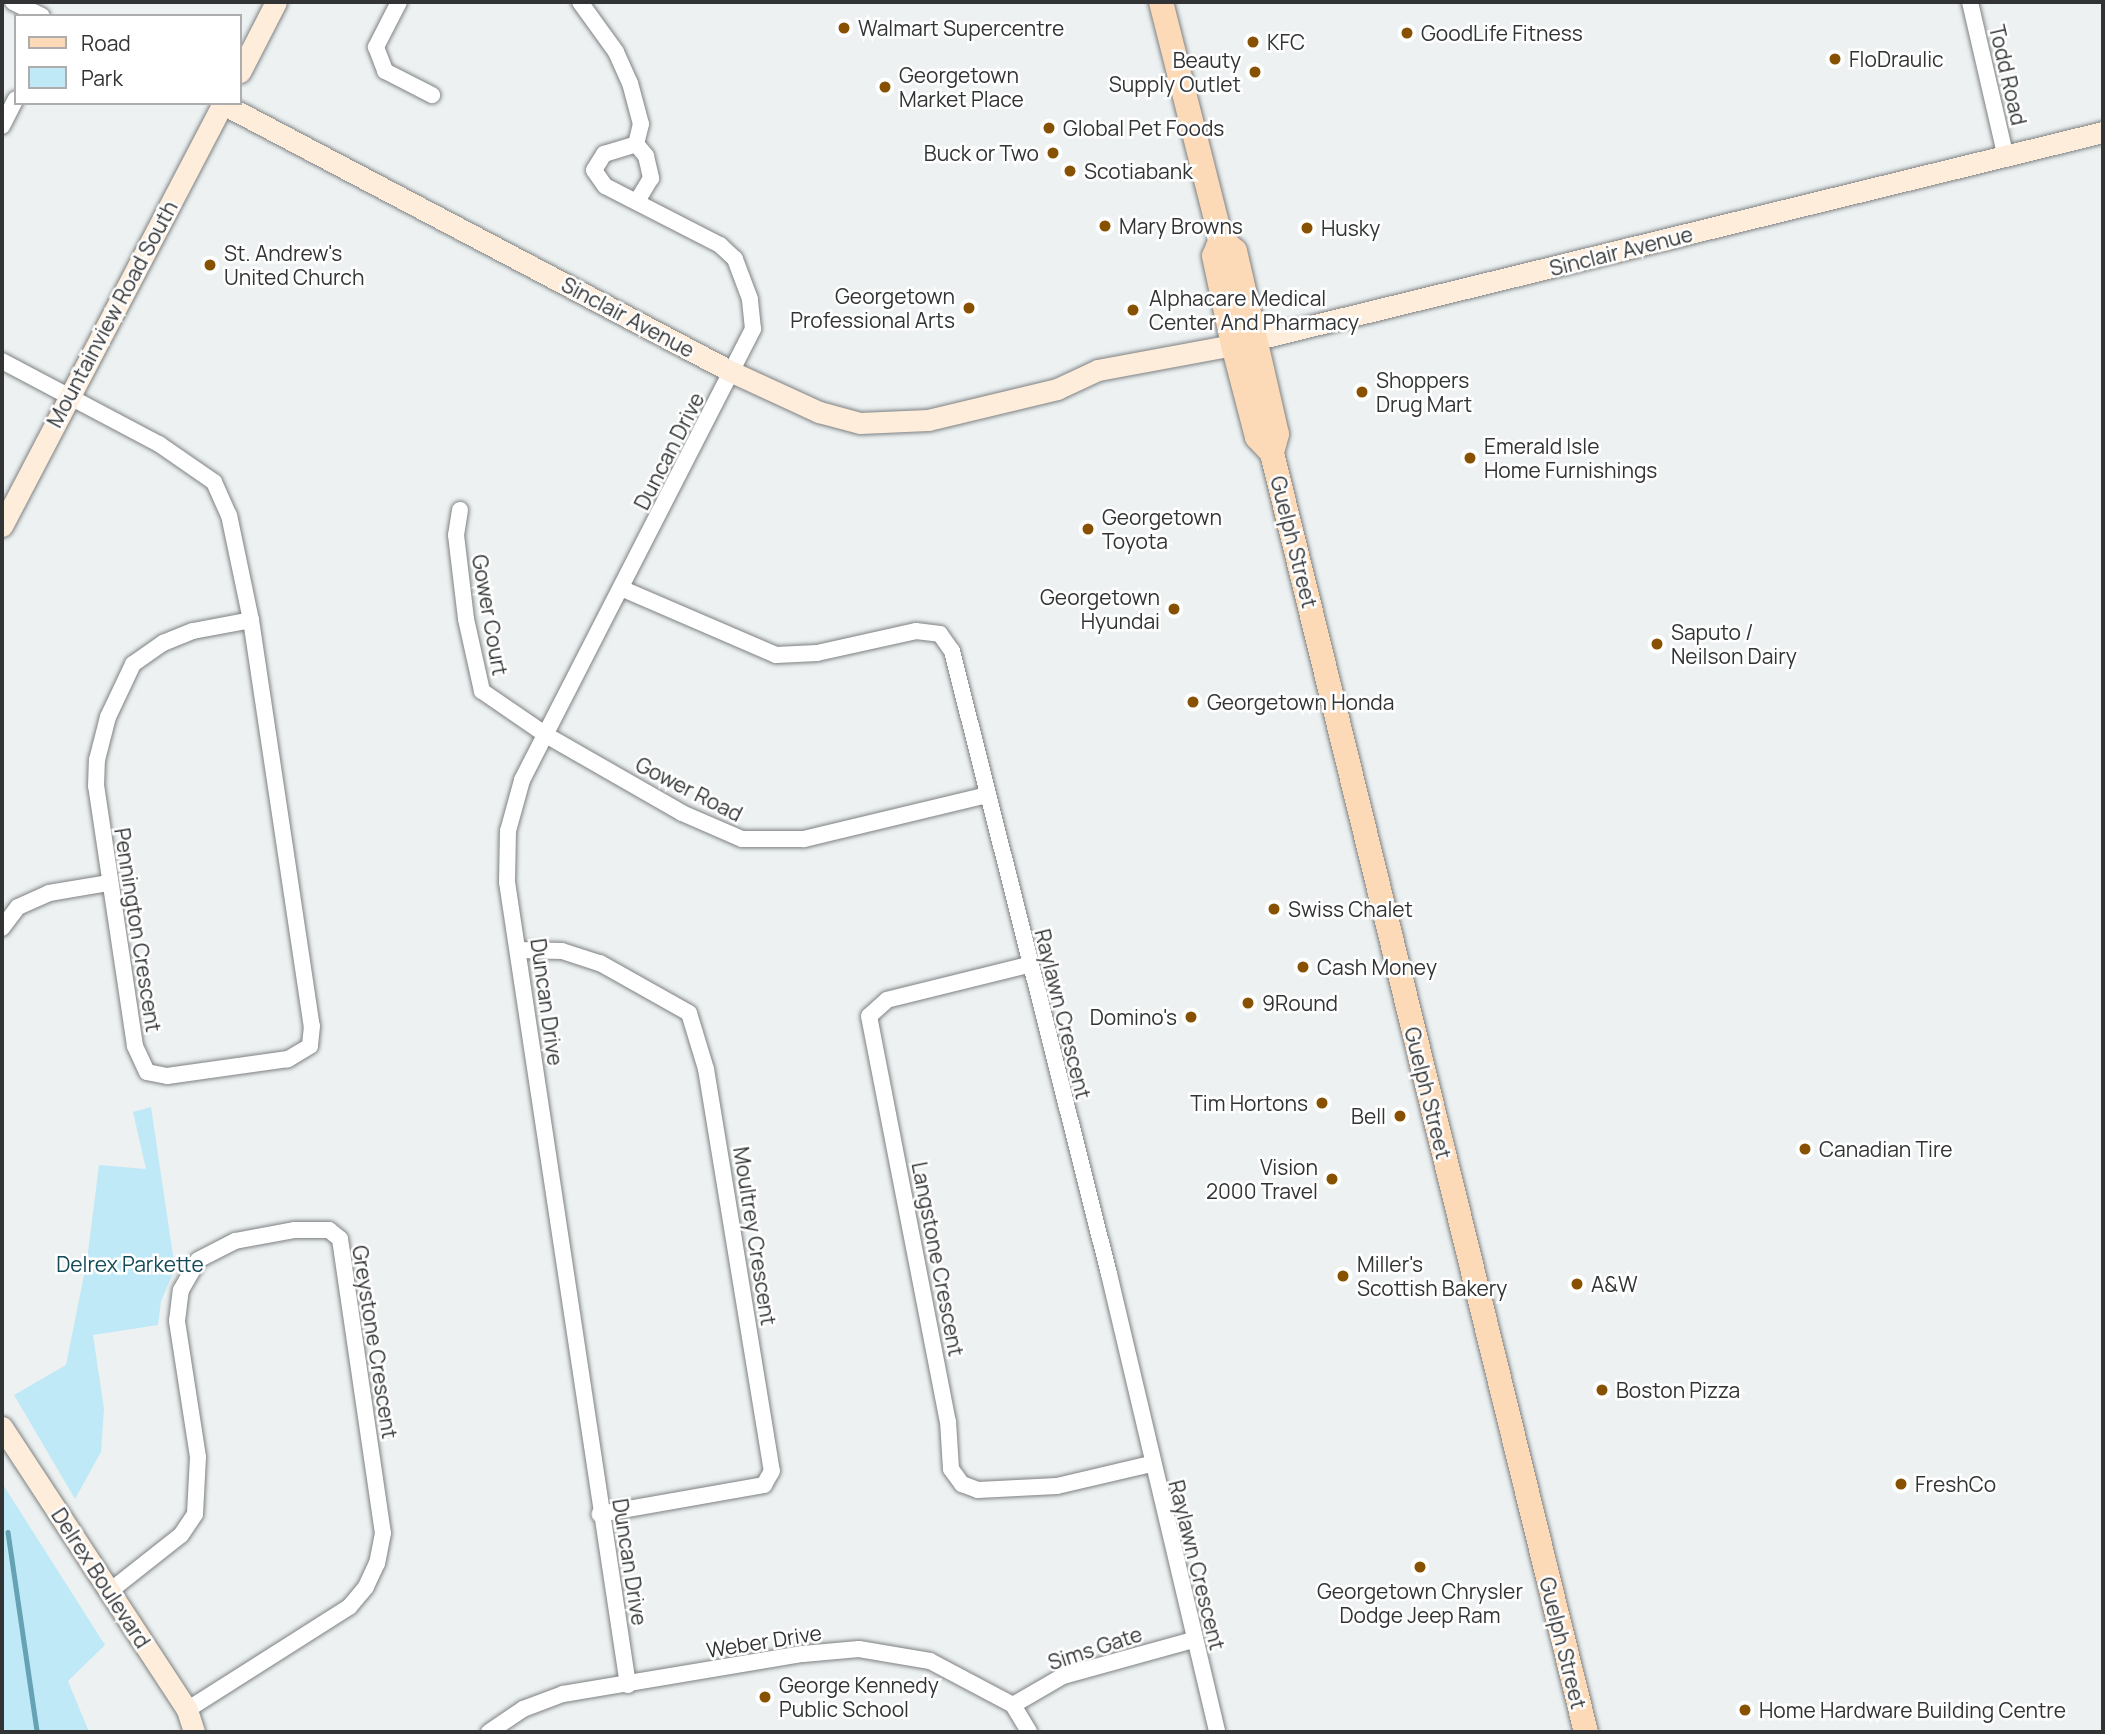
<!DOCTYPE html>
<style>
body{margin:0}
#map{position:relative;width:2105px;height:1734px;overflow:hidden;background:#edf1f2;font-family:Manrope,sans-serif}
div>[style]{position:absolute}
.green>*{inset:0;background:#bfe9f6}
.stream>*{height:4.5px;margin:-2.25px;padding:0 2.25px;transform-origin:2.25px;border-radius:2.25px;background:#64a2b4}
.roads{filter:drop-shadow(0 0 2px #7e8182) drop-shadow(0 0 2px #7e8182)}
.street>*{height:16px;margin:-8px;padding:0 8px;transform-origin:8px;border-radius:8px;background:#fff}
.secondary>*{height:21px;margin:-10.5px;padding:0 10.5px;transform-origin:10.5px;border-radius:10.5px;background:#feeddb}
.primary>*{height:24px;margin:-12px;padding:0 12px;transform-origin:12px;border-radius:12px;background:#fddab7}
.dots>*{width:19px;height:19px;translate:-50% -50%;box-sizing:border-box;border:4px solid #fff;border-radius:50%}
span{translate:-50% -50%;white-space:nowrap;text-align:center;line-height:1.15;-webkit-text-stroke:5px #fff;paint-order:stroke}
.poi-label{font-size:21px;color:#323334}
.left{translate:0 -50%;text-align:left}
.right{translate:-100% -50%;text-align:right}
.street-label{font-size:21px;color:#323334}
.park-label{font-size:21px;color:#144b58}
.frame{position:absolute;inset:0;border:4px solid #323334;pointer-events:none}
.legend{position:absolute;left:14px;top:14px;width:228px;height:91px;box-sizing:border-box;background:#fff;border:2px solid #adadae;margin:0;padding:9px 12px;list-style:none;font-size:21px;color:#323334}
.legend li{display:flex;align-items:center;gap:14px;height:35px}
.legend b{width:35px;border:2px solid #adadae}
</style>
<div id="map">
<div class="green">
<div style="clip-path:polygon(151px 1107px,175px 1269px,161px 1301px,158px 1325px,93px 1335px,104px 1409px,101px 1452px,75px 1499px,14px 1395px,66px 1365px,87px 1260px,99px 1165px,146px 1169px,133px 1112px)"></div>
<div style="clip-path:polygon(2px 1483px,105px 1645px,68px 1681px,89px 1732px,2px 1732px)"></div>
</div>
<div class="stream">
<div style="left:8px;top:1532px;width:202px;rotate:81.7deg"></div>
</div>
<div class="roads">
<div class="street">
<div style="left:13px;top:2px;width:32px;rotate:26deg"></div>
<div style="left:399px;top:2px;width:51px;rotate:117.1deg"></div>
<div style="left:376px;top:47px;width:26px;rotate:69deg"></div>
<div style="left:385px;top:71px;width:53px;rotate:27.1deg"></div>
<div style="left:580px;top:2px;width:62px;rotate:54.2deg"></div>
<div style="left:616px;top:52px;width:34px;rotate:66deg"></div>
<div style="left:630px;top:83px;width:42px;rotate:75deg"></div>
<div style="left:641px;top:124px;width:21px;rotate:104deg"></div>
<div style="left:1970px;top:2px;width:160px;rotate:77deg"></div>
<div style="left:2px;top:126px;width:30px;rotate:-63deg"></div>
<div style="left:636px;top:144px;width:16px;rotate:50deg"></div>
<div style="left:646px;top:156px;width:23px;rotate:77deg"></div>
<div style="left:651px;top:178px;width:27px;rotate:121deg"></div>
<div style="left:2px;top:361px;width:178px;rotate:27.9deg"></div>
<div style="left:159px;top:444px;width:67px;rotate:34.6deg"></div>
<div style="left:214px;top:482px;width:36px;rotate:66deg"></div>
<div style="left:229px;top:515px;width:107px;rotate:78.2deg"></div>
<div style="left:251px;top:620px;width:411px;rotate:81.5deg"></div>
<div style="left:312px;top:1026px;width:20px;rotate:96deg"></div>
<div style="left:310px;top:1046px;width:26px;rotate:149deg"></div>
<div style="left:288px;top:1059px;width:122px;rotate:172deg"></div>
<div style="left:167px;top:1076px;width:20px;rotate:-169deg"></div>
<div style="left:147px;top:1072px;width:29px;rotate:-115deg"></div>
<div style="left:135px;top:1046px;width:263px;rotate:-98.5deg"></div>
<div style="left:96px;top:786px;width:26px;rotate:-88deg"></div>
<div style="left:97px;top:760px;width:44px;rotate:-75.7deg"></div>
<div style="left:108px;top:717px;width:59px;rotate:-64.7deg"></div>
<div style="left:133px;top:664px;width:37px;rotate:-35deg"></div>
<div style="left:163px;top:643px;width:32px;rotate:-22deg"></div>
<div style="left:193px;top:631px;width:59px;rotate:-10.7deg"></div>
<div style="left:460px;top:510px;width:25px;rotate:99deg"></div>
<div style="left:456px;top:535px;width:85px;rotate:83.2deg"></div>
<div style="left:466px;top:619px;width:74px;rotate:77.5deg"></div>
<div style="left:482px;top:691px;width:78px;rotate:34.5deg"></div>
<div style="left:546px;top:735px;width:157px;rotate:29.8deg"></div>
<div style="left:682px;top:813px;width:65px;rotate:23.4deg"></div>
<div style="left:742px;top:839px;width:62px"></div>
<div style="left:804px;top:839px;width:188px;rotate:-13.5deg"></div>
<div style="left:623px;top:589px;width:167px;rotate:23.3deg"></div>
<div style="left:776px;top:655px;width:41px;rotate:-2.8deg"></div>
<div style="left:817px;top:653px;width:101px;rotate:-12.5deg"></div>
<div style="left:916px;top:631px;width:24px;rotate:7deg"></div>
<div style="left:940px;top:634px;width:21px;rotate:55deg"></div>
<div style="left:952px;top:651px;width:642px;rotate:75.86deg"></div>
<div style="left:1109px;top:1274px;width:471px;rotate:76.7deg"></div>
<div style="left:2px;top:928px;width:26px;rotate:-53deg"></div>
<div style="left:18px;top:907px;width:34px;rotate:-24deg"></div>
<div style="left:49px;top:893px;width:61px;rotate:-9.5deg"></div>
<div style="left:518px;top:950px;width:44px;rotate:1.3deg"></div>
<div style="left:562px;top:951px;width:40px;rotate:18deg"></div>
<div style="left:600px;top:963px;width:102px;rotate:29.3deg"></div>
<div style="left:689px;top:1013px;width:59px;rotate:73.1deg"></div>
<div style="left:706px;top:1069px;width:407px;rotate:80.7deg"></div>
<div style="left:772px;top:1471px;width:16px;rotate:120deg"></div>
<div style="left:764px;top:1485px;width:167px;rotate:170deg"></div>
<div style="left:1028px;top:965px;width:145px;rotate:166.1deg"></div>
<div style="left:887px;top:1000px;width:24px;rotate:138deg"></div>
<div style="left:869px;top:1016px;width:413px;rotate:79deg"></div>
<div style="left:948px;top:1421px;width:48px;rotate:86.4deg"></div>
<div style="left:951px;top:1469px;width:19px;rotate:54deg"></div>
<div style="left:962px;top:1484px;width:17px;rotate:21deg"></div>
<div style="left:978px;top:1490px;width:79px;rotate:-2.9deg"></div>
<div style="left:1057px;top:1486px;width:97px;rotate:-13.2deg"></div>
<div style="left:110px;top:1591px;width:90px;rotate:-38.3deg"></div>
<div style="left:181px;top:1535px;width:25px;rotate:-56deg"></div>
<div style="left:195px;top:1514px;width:57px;rotate:-87deg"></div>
<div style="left:198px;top:1457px;width:138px;rotate:-98.8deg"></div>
<div style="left:177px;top:1321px;width:31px;rotate:-83deg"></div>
<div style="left:181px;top:1290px;width:34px;rotate:-60deg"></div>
<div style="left:198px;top:1260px;width:42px;rotate:-27.2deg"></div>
<div style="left:235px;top:1241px;width:61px;rotate:-10.4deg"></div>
<div style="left:295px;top:1230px;width:34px"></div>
<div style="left:329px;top:1230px;width:14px;rotate:39deg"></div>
<div style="left:340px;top:1239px;width:297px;rotate:81.7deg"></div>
<div style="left:383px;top:1533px;width:31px;rotate:101deg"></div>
<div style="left:377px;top:1563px;width:26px;rotate:115deg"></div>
<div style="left:366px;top:1587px;width:26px;rotate:130deg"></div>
<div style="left:349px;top:1607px;width:192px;rotate:147.6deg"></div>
<div style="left:628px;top:1685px;width:812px;rotate:-98.57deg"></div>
<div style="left:507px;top:882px;width:51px;rotate:-88.9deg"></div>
<div style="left:508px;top:831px;width:53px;rotate:-74.6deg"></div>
<div style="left:522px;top:780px;width:507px;rotate:-62.88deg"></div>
<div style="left:753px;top:329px;width:30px;rotate:-96deg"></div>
<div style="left:750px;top:299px;width:43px;rotate:-110.6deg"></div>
<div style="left:735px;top:259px;width:21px;rotate:-137deg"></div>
<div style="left:720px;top:245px;width:129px;rotate:-152.8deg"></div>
<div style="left:605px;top:186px;width:19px;rotate:-125deg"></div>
<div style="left:594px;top:170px;width:19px;rotate:-58deg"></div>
<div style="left:604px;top:154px;width:34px;rotate:-17deg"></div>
<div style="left:1013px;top:1705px;width:58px;rotate:-30.1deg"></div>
<div style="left:1063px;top:1676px;width:135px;rotate:-15.5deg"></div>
<div style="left:489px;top:1732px;width:41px;rotate:-34.1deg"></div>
<div style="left:523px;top:1709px;width:43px;rotate:-20.6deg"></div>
<div style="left:563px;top:1694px;width:243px;rotate:-9.5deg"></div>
<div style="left:803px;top:1654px;width:56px;rotate:-5.1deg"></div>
<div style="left:859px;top:1649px;width:72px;rotate:9.6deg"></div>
<div style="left:930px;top:1661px;width:94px;rotate:27.9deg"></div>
<div style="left:1013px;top:1705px;width:31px;rotate:59deg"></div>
</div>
<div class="secondary">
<div style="left:240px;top:72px;width:79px;rotate:-62.8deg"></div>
<div style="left:223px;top:104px;width:575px;rotate:27.77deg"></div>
<div style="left:732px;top:372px;width:96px;rotate:24.7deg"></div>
<div style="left:819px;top:412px;width:42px;rotate:15deg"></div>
<div style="left:860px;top:423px;width:68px;rotate:-2.5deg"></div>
<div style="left:928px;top:420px;width:133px;rotate:-13.5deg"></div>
<div style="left:1057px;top:389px;width:45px;rotate:-24.9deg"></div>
<div style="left:1098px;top:370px;width:137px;rotate:-10.5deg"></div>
<div style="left:1233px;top:345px;width:896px;rotate:-13.76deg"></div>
<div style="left:2px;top:526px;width:477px;rotate:-62.4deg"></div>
<div style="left:2px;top:1427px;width:338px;rotate:56.8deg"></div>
<div style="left:187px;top:1710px;width:23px;rotate:72deg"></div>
</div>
<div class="primary">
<div style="left:1161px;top:2px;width:244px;rotate:75.8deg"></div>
<div style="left:1221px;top:239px;width:18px;rotate:41deg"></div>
<div style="left:1235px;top:251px;width:188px;rotate:77.1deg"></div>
<div style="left:1277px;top:434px;width:20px;rotate:105deg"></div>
<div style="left:1272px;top:453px;width:1317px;rotate:76.21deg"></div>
<div style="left:1221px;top:239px;width:18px;rotate:112deg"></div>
<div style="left:1214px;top:256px;width:91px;rotate:77.9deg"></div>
<div style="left:1233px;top:345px;width:95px;rotate:75.4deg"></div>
<div style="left:1257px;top:437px;width:22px;rotate:47deg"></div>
</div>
</div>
<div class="dots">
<div style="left:844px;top:28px;background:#885102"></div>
<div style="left:1407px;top:33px;background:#885102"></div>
<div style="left:1253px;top:42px;background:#885102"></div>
<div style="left:1835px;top:59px;background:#885102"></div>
<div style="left:1255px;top:72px;background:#885102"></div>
<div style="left:885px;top:87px;background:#885102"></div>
<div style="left:1049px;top:128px;background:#885102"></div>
<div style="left:1053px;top:153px;background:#885102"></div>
<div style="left:1070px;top:171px;background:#885102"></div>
<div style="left:1105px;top:226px;background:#885102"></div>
<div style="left:1307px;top:228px;background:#885102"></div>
<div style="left:210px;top:265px;background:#885102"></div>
<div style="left:969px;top:308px;background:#885102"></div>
<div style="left:1133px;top:310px;background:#885102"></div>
<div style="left:1362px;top:392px;background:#885102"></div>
<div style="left:1470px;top:458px;background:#885102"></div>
<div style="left:1088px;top:529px;background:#885102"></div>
<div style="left:1174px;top:609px;background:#885102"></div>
<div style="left:1657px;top:644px;background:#885102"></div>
<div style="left:1193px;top:702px;background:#885102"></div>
<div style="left:1274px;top:909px;background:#885102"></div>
<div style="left:1303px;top:967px;background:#885102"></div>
<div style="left:1248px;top:1003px;background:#885102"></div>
<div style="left:1191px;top:1017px;background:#885102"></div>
<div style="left:1322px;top:1103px;background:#885102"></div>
<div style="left:1400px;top:1116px;background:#885102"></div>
<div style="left:1805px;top:1149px;background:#885102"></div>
<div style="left:1332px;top:1179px;background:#885102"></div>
<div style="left:1343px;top:1276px;background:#885102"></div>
<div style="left:1577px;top:1284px;background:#885102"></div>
<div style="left:1602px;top:1390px;background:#885102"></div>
<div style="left:1901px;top:1484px;background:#885102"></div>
<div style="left:1420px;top:1567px;background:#885102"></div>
<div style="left:765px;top:1697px;background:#885102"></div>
<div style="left:1745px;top:1710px;background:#885102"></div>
</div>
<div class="poi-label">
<span class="left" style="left:858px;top:28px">Walmart Supercentre</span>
<span class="left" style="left:1421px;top:33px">GoodLife Fitness</span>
<span class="left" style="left:1267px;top:42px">KFC</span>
<span class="left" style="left:1849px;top:59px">FloDraulic</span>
<span class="right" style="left:1241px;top:72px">Beauty<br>Supply Outlet</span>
<span class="left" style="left:899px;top:87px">Georgetown<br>Market Place</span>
<span class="left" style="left:1063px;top:128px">Global Pet Foods</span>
<span class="right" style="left:1039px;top:153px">Buck or Two</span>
<span class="left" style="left:1084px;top:171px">Scotiabank</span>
<span class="left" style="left:1119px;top:226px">Mary Browns</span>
<span class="left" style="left:1321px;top:228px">Husky</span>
<span class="left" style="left:224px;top:265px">St. Andrew's<br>United Church</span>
<span class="right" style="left:955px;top:308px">Georgetown<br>Professional Arts</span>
<span class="left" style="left:1149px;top:310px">Alphacare Medical<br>Center And Pharmacy</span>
<span class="left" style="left:1376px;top:392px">Shoppers<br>Drug Mart</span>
<span class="left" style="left:1484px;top:458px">Emerald Isle<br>Home Furnishings</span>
<span class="left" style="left:1102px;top:529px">Georgetown<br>Toyota</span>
<span class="right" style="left:1160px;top:609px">Georgetown<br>Hyundai</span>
<span class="left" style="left:1671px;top:644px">Saputo /<br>Neilson Dairy</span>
<span class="left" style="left:1207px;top:702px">Georgetown Honda</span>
<span class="left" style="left:1288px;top:909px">Swiss Chalet</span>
<span class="left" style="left:1317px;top:967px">Cash Money</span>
<span class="left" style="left:1262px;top:1003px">9Round</span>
<span class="right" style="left:1177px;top:1017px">Domino's</span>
<span class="right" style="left:1308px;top:1103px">Tim Hortons</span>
<span class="right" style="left:1386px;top:1116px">Bell</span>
<span class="left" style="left:1819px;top:1149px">Canadian Tire</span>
<span class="right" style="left:1318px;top:1179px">Vision<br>2000 Travel</span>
<span class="left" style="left:1357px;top:1276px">Miller's<br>Scottish Bakery</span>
<span class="left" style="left:1591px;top:1284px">A&amp;W</span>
<span class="left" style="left:1616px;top:1390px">Boston Pizza</span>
<span class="left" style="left:1915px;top:1484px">FreshCo</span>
<span style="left:1420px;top:1603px">Georgetown Chrysler<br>Dodge Jeep Ram</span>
<span class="left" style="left:779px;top:1697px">George Kennedy<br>Public School</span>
<span class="left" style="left:1759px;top:1710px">Home Hardware Building Centre</span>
</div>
<div class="street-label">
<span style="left:2008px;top:75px;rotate:77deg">Todd Road</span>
<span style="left:1621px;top:251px;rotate:-14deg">Sinclair Avenue</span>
<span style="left:112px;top:314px;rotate:-62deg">Mountainview Road South</span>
<span style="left:628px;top:317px;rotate:28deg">Sinclair Avenue</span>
<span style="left:669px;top:451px;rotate:-63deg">Duncan Drive</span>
<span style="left:1294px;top:542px;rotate:76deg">Guelph Street</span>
<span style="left:490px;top:615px;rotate:80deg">Gower Court</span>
<span style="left:689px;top:789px;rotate:27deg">Gower Road</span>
<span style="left:138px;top:930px;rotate:81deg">Pennington Crescent</span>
<span style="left:547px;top:1002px;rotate:82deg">Duncan Drive</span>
<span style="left:1063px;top:1014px;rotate:76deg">Raylawn Crescent</span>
<span style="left:1428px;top:1093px;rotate:76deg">Guelph Street</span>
<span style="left:755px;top:1236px;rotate:81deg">Moultrey Crescent</span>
<span style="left:938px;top:1259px;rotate:79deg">Langstone Crescent</span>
<span style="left:375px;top:1342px;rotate:81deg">Greystone Crescent</span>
<span style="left:630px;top:1562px;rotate:81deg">Duncan Drive</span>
<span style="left:1197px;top:1565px;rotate:76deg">Raylawn Crescent</span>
<span style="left:101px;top:1578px;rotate:57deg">Delrex Boulevard</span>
<span style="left:764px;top:1641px;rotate:-9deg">Weber Drive</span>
<span style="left:1563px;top:1643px;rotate:76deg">Guelph Street</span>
<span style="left:1095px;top:1648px;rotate:-18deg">Sims Gate</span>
</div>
<div class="park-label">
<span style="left:130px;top:1264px">Delrex Parkette</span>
</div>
<div class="frame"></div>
<ul class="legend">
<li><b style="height:9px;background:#fddab7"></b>Road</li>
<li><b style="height:19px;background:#bfe9f6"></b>Park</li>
</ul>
</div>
